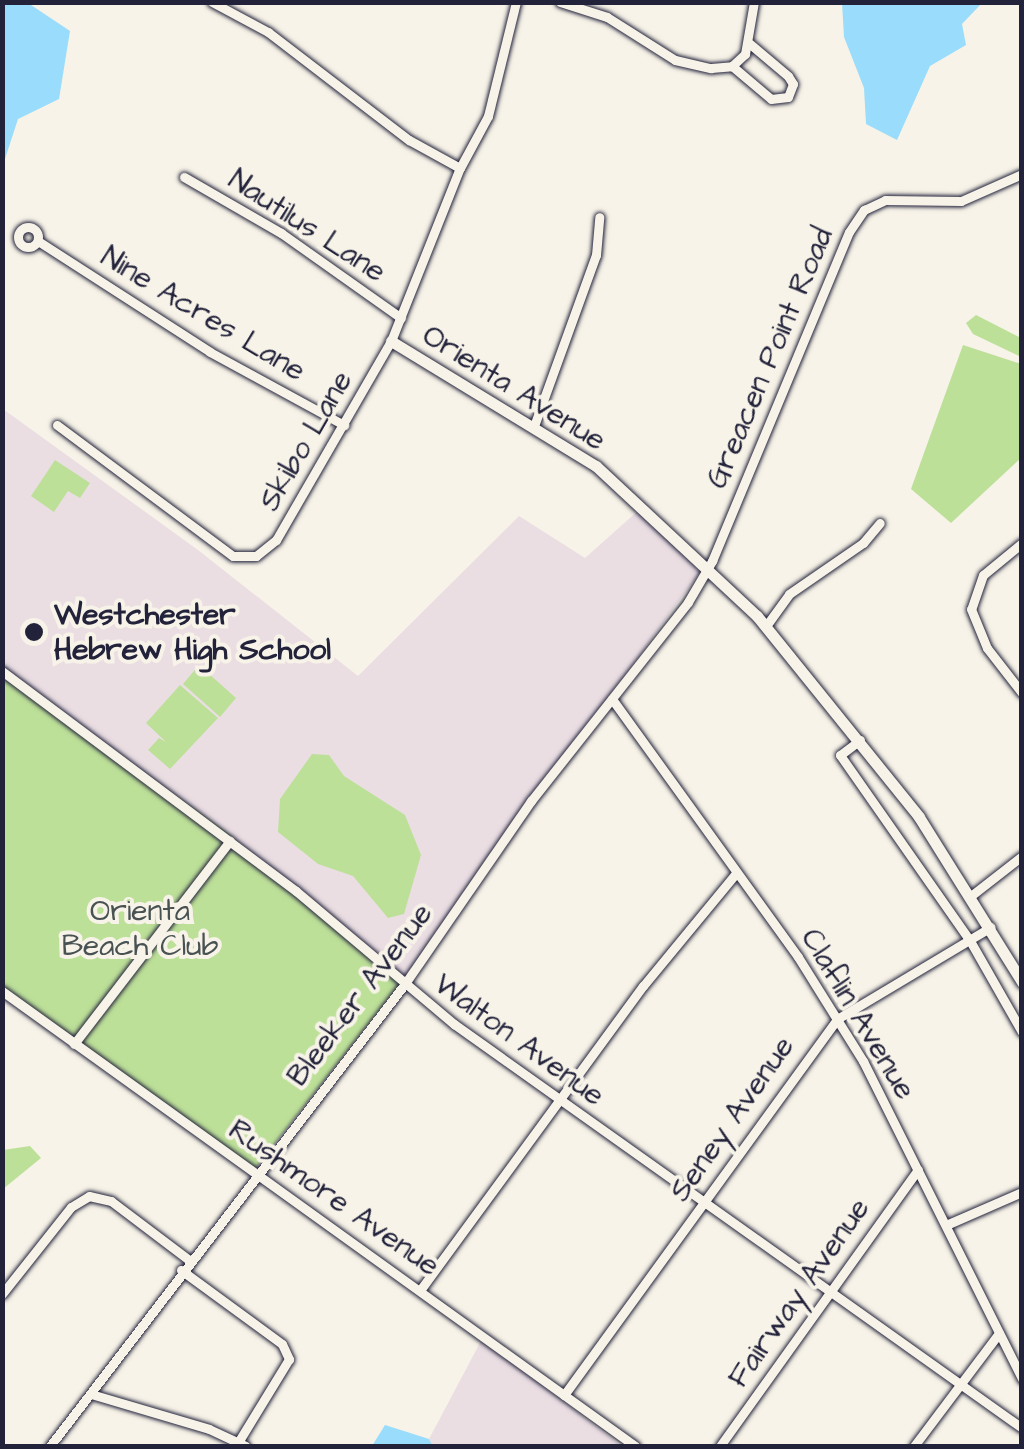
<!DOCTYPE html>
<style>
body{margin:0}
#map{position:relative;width:1024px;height:1449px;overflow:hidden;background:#f7f3e8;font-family:"Architects Daughter",sans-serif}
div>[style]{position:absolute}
.built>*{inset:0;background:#eadee3}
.green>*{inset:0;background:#bde099}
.water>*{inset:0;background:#99dcfb}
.roads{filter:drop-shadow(0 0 2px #22223b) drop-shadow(0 0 2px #22223b)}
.minor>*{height:9px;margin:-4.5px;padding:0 4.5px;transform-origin:4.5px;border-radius:4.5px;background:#f7f3e8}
.minor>.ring{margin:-4.5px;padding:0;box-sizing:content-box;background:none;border:9px solid #f7f3e8;border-radius:50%}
.tertiary>*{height:11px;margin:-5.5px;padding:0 5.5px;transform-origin:5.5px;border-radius:5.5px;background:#f7f3e8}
.dots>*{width:28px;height:28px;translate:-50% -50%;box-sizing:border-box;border:5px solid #f7f3e8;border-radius:50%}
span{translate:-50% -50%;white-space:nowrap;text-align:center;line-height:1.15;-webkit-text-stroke:8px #f7f3e8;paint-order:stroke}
.street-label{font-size:30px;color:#22223b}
.poi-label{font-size:30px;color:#22223b;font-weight:700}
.left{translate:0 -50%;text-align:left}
.park-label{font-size:30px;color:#495252}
.frame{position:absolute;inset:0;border:5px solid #22223b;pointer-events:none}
</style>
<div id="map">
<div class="built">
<div style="clip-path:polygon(3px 409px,198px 550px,358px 676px,519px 516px,585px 558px,640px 509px,700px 572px,401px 982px,227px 832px,3px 670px)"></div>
<div style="clip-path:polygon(482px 1339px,621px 1446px,433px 1446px,429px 1439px)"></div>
</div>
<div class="green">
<div style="clip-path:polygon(976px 315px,1021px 338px,1021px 357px,973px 334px,966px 323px)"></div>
<div style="clip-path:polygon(963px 345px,1021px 364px,1021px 458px,951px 523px,911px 489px)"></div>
<div style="clip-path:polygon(55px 460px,90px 483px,80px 498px,68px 491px,54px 512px,31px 496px)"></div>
<div style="clip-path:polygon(199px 665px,236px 698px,220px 717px,183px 684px)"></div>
<div style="clip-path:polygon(3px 670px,227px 832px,401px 982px,254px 1170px,10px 992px,3px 1002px)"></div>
<div style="clip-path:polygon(180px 685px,218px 718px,170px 769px,148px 750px,159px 738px,166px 742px,146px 723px)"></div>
<div style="clip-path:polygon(312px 754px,329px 755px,344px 776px,405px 815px,421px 855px,404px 914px,388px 918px,353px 876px,318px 864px,278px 832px,280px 799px)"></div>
<div style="clip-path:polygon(30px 1146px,41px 1158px,3px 1189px,3px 1150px)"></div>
</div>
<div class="water">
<div style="clip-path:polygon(3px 2px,28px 3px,70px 31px,59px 99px,18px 119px,3px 165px)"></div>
<div style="clip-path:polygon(842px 3px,982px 3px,962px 24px,966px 45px,930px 66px,897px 140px,866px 124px,864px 88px,844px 37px)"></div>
<div style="clip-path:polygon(385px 1425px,429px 1439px,433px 1446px,372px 1446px)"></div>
</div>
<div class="roads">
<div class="minor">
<div style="left:212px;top:2px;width:64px;rotate:28.2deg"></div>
<div style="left:268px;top:32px;width:178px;rotate:37.5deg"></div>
<div style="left:409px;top:140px;width:58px;rotate:28.8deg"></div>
<div style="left:560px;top:2px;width:49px;rotate:17.7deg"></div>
<div style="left:607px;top:17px;width:80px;rotate:32.3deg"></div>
<div style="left:675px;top:60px;width:37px;rotate:13deg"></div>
<div style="left:711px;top:68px;width:21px;rotate:-5deg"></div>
<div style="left:732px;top:66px;width:18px;rotate:-43deg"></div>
<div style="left:745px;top:54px;width:53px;rotate:-80.2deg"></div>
<div style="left:732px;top:66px;width:51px;rotate:40.2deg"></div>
<div style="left:771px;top:99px;width:17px;rotate:-7deg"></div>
<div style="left:788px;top:97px;width:14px;rotate:-69deg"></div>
<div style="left:793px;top:84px;width:9px;rotate:-122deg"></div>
<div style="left:788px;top:76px;width:50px;rotate:-139.9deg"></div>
<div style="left:184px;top:177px;width:112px;rotate:30deg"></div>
<div style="left:281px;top:233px;width:147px;rotate:35.3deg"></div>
<div class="ring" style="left:18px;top:227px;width:11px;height:11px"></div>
<div style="left:38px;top:241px;width:205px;rotate:32.8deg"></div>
<div style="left:210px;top:352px;width:153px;rotate:28.6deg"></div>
<div style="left:57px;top:425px;width:219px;rotate:36.7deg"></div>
<div style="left:233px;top:556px;width:23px"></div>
<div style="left:256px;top:556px;width:26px;rotate:-39deg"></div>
<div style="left:276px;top:540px;width:230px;rotate:-60deg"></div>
<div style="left:391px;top:341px;width:186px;rotate:-68.3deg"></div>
<div style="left:460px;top:168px;width:59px;rotate:-61.7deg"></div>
<div style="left:488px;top:116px;width:117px;rotate:-76.2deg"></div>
<div style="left:534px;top:426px;width:182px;rotate:-70.1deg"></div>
<div style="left:596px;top:255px;width:38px;rotate:-85deg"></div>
<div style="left:1022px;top:543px;width:50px;rotate:140.6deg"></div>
<div style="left:983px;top:575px;width:36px;rotate:109deg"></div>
<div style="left:971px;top:609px;width:42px;rotate:67.7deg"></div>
<div style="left:987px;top:648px;width:57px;rotate:52.1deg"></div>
<div style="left:766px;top:626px;width:39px;rotate:-54deg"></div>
<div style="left:789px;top:594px;width:90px;rotate:-34.6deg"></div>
<div style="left:863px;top:543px;width:26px;rotate:-50deg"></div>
<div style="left:2px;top:671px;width:367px;rotate:36.8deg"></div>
<div style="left:296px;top:891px;width:207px;rotate:40.1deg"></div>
<div style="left:454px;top:1024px;width:697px;rotate:35.42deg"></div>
<div style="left:612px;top:699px;width:318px;rotate:54.2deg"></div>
<div style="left:798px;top:957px;width:123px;rotate:58deg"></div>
<div style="left:863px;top:1061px;width:356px;rotate:63.4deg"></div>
<div style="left:860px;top:740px;width:25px;rotate:143deg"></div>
<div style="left:840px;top:755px;width:225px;rotate:55deg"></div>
<div style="left:969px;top:939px;width:107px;rotate:60.3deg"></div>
<div style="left:972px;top:895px;width:63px;rotate:-38deg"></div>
<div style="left:2px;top:991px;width:780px;rotate:35.71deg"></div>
<div style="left:74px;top:1044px;width:256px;rotate:-52.5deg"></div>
<div style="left:946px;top:1225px;width:83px;rotate:-23.5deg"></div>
<div style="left:181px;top:1270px;width:125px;rotate:36.2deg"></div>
<div style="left:282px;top:1344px;width:17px;rotate:65deg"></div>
<div style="left:289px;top:1359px;width:96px;rotate:121.4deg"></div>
<div style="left:421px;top:1289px;width:376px;rotate:-53.8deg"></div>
<div style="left:643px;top:986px;width:146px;rotate:-50.5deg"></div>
<div style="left:2px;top:1294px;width:111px;rotate:-51.6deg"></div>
<div style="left:71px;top:1207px;width:21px;rotate:-31deg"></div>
<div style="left:89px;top:1196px;width:23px;rotate:13deg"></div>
<div style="left:111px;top:1201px;width:98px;rotate:37.1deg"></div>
<div style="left:91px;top:1394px;width:123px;rotate:16.5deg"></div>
<div style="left:209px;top:1429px;width:40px;rotate:25deg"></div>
<div style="left:564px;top:1395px;width:465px;rotate:-54deg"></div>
<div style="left:837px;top:1019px;width:179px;rotate:-30.9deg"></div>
<div style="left:50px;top:1446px;width:581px;rotate:-52.48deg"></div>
<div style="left:404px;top:985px;width:224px;rotate:-55.4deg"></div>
<div style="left:531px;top:801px;width:253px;rotate:-51.7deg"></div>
<div style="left:688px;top:602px;width:48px;rotate:-59.7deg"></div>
<div style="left:712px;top:561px;width:356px;rotate:-67.4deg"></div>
<div style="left:849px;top:232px;width:27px;rotate:-56deg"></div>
<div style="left:864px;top:210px;width:23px;rotate:-25deg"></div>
<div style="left:885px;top:200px;width:76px;rotate:0.8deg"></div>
<div style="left:961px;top:201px;width:67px;rotate:-23.9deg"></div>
<div style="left:720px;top:1446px;width:340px;rotate:-54.4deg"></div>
<div style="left:914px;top:1446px;width:141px;rotate:-53deg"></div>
</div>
<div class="tertiary">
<div style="left:391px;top:341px;width:240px;rotate:31.4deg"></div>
<div style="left:596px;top:466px;width:220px;rotate:43deg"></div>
<div style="left:757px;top:616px;width:258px;rotate:51.1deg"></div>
<div style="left:919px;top:817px;width:195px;rotate:58deg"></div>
</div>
</div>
<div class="dots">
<div style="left:34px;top:632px;background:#22223b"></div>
</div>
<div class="street-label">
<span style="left:307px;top:226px;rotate:33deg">Nautilus Lane</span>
<span style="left:203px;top:314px;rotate:31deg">Nine Acres Lane</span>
<span style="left:770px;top:358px;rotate:-67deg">Greacen Point Road</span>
<span style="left:514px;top:388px;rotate:32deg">Orienta Avenue</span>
<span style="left:306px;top:441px;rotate:-60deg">Skibo Lane</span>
<span style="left:360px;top:995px;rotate:-53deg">Bleeker Avenue</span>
<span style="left:858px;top:1014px;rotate:59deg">Claflin Avenue</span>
<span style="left:519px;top:1040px;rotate:36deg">Walton Avenue</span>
<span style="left:732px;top:1119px;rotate:-55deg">Seney Avenue</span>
<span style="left:334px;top:1198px;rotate:35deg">Rushmore Avenue</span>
<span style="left:799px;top:1293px;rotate:-55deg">Fairway Avenue</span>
</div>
<div class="poi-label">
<span class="left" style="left:54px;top:632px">Westchester<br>Hebrew High School</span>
</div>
<div class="park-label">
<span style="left:140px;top:928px">Orienta<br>Beach Club</span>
</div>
<div class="frame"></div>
</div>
